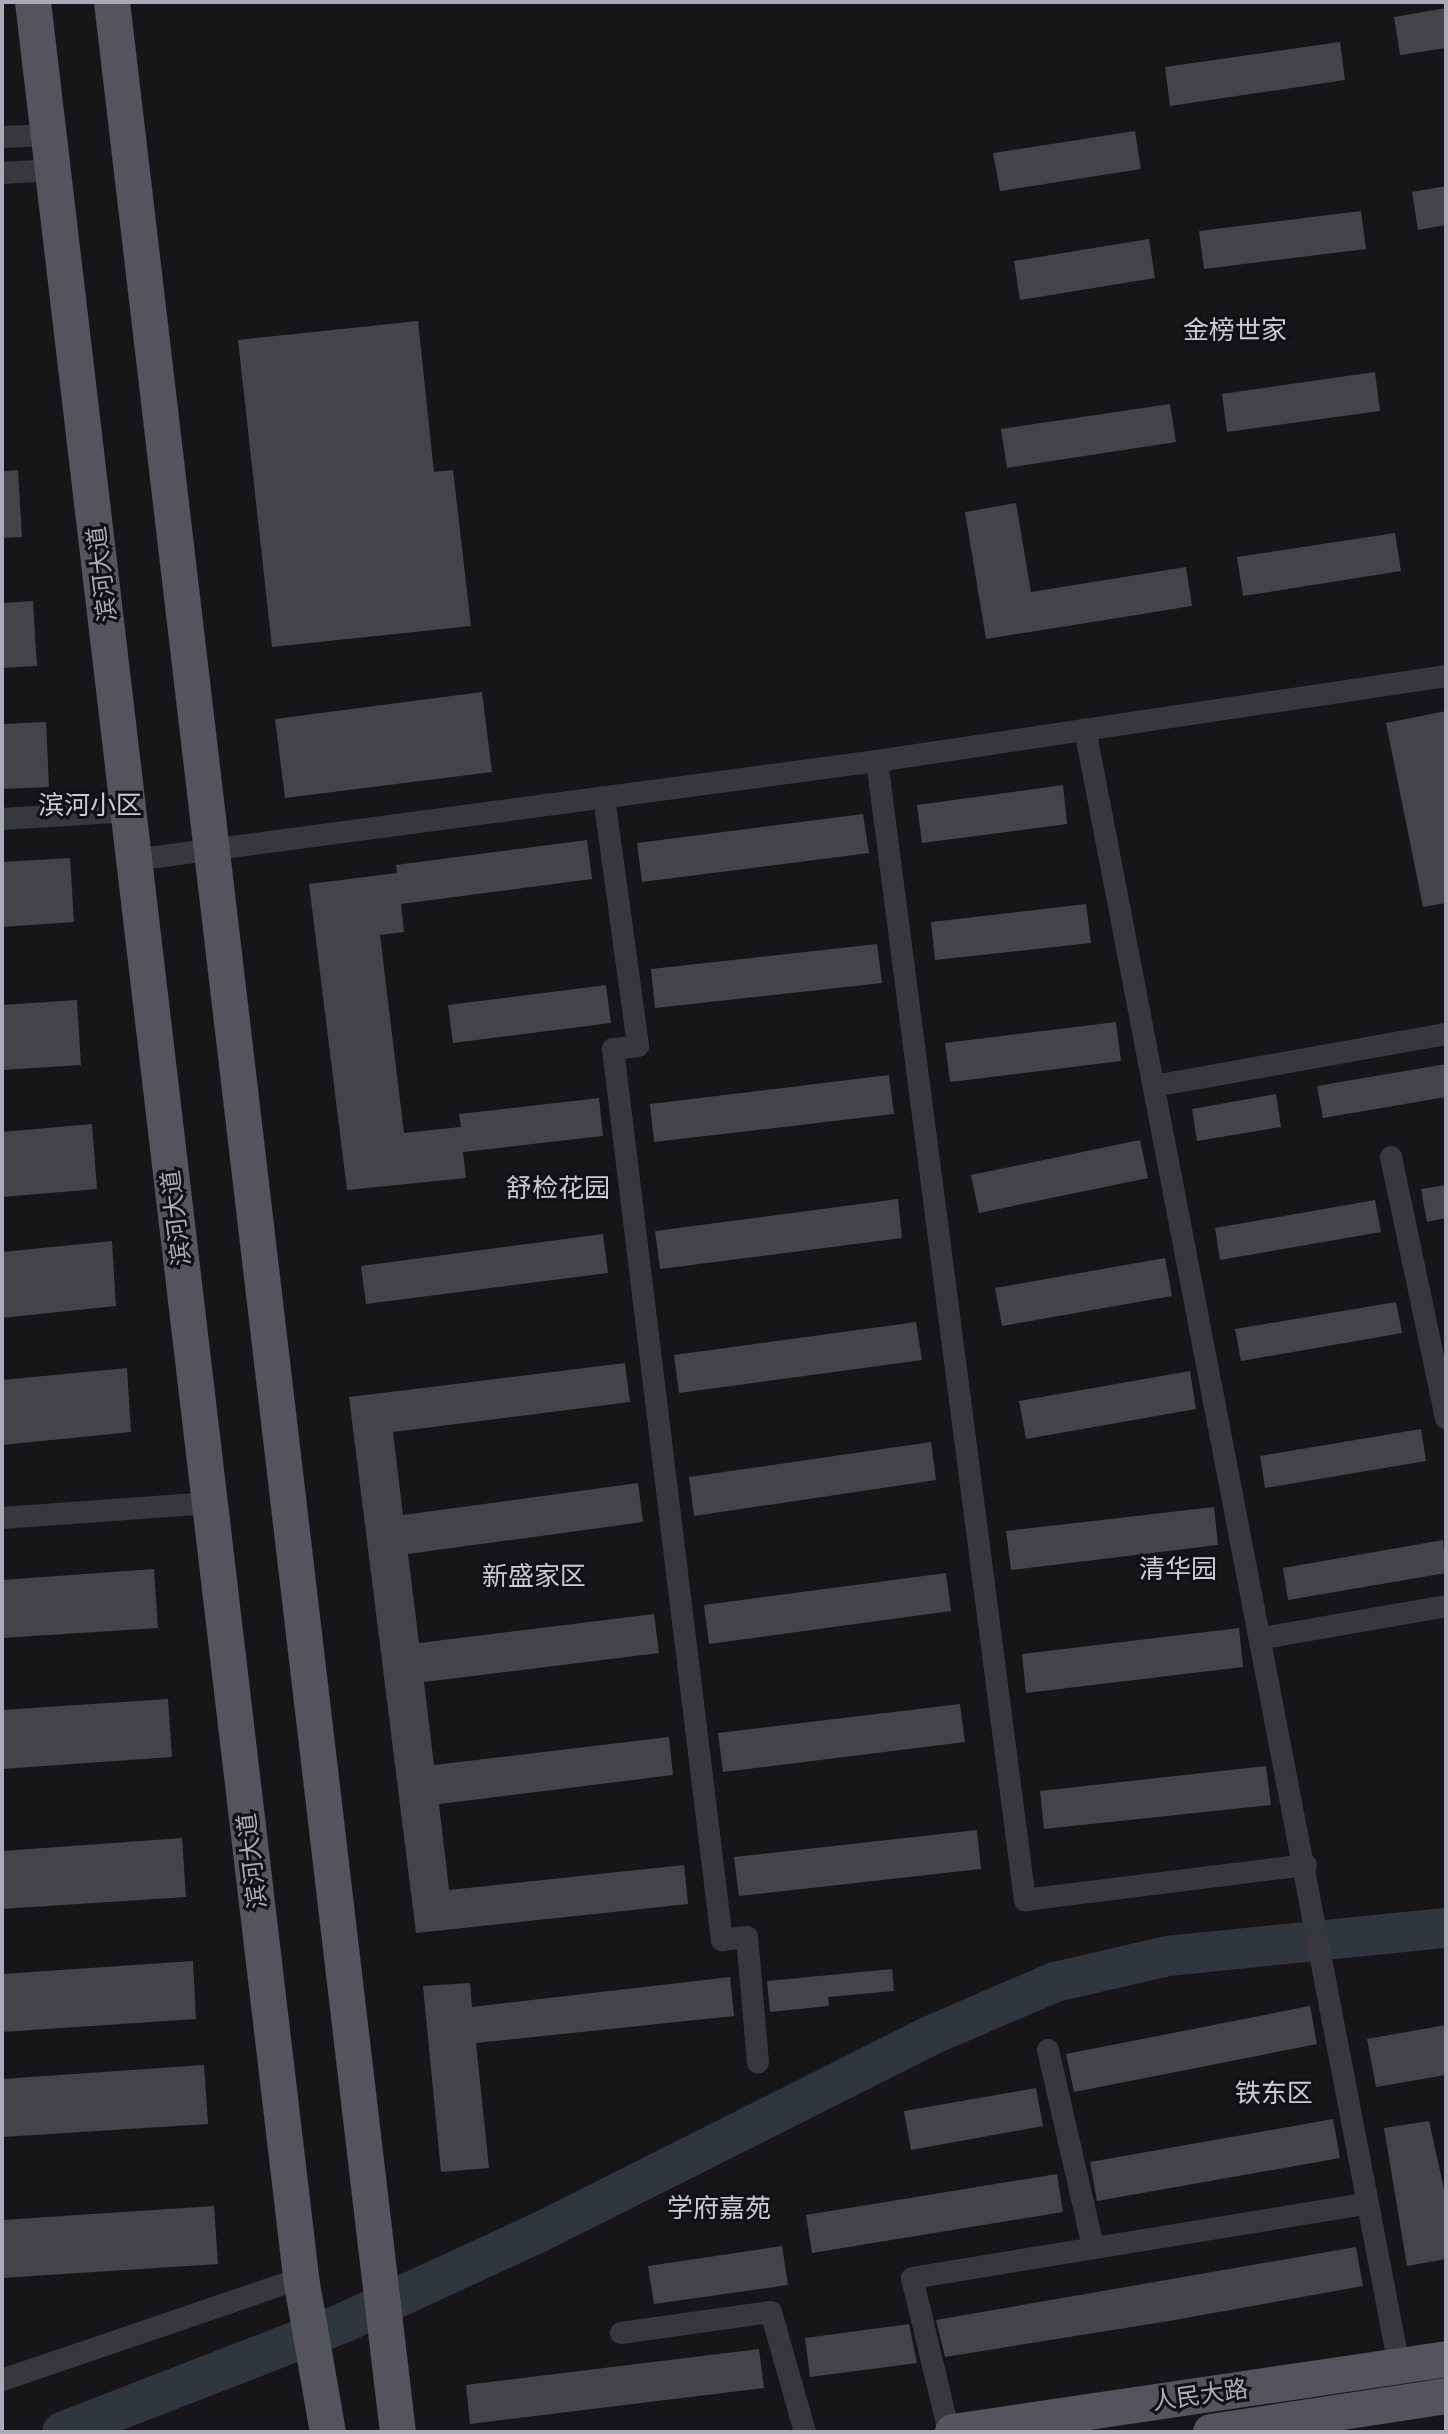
<!DOCTYPE html>
<meta charset="utf-8">
<style>
body{margin:0}
#map{position:relative;width:1448px;height:2434px;overflow:hidden;background:#161618;font-family:Ubuntu,"Noto Sans SC",sans-serif}
div>[style]{position:absolute}
.river>*{height:40px;margin:-20px;padding:0 20px;transform-origin:20px;border-radius:20px;background:#2f363d}
.building>*{inset:0;background:#434348}
.minor>*{height:22px;margin:-11px;padding:0 11px;transform-origin:11px;border-radius:11px;background:#37383d}
.primary>*{height:36px;margin:-18px;padding:0 18px;transform-origin:18px;border-radius:18px;background:#53545c}
span{translate:-50% -50%;white-space:nowrap;text-align:center;line-height:1.15;-webkit-text-stroke:6px #111113;paint-order:stroke}
.street-label{font-size:24px;color:#a9acb7}
.neighbourhood-label{font-size:26px;color:#cacbd4}
.frame{position:absolute;inset:0;border:4px solid #a9acb7;pointer-events:none}
</style>
<div id="map">
<div class="river">
<div style="left:62px;top:2432px;width:304px;rotate:-21.2deg"></div>
<div style="left:345px;top:2322px;width:213px;rotate:-24.8deg"></div>
<div style="left:538px;top:2233px;width:436px;rotate:-26.7deg"></div>
<div style="left:927px;top:2037px;width:139px;rotate:-23.3deg"></div>
<div style="left:1055px;top:1982px;width:116px;rotate:-13deg"></div>
<div style="left:1168px;top:1956px;width:279px;rotate:-5.8deg"></div>
</div>
<div class="building">
<div style="clip-path:polygon(1446px 8px,1446px 48px,1400px 55px,1394px 17px)"></div>
<div style="clip-path:polygon(1340px 42px,1345px 80px,1170px 106px,1165px 67px)"></div>
<div style="clip-path:polygon(1135px 131px,1141px 169px,1000px 191px,993px 153px)"></div>
<div style="clip-path:polygon(1446px 186px,1446px 225px,1418px 230px,1412px 192px)"></div>
<div style="clip-path:polygon(1361px 211px,1366px 249px,1204px 269px,1199px 231px)"></div>
<div style="clip-path:polygon(1149px 239px,1155px 278px,1020px 300px,1014px 261px)"></div>
<div style="clip-path:polygon(418px 321px,434px 472px,453px 470px,471px 626px,272px 647px,238px 340px)"></div>
<div style="clip-path:polygon(1375px 372px,1380px 411px,1227px 432px,1222px 394px)"></div>
<div style="clip-path:polygon(1170px 404px,1176px 442px,1007px 468px,1001px 429px)"></div>
<div style="clip-path:polygon(18px 470px,22px 537px,2px 538px,2px 471px)"></div>
<div style="clip-path:polygon(1016px 503px,1031px 592px,1186px 567px,1192px 606px,986px 639px,965px 512px)"></div>
<div style="clip-path:polygon(1395px 533px,1401px 571px,1243px 596px,1237px 557px)"></div>
<div style="clip-path:polygon(33px 601px,37px 666px,2px 668px,2px 603px)"></div>
<div style="clip-path:polygon(482px 692px,492px 772px,285px 798px,275px 719px)"></div>
<div style="clip-path:polygon(1446px 711px,1446px 903px,1423px 907px,1386px 723px)"></div>
<div style="clip-path:polygon(46px 722px,49px 787px,2px 789px,2px 724px)"></div>
<div style="clip-path:polygon(1063px 785px,1067px 824px,922px 843px,917px 805px)"></div>
<div style="clip-path:polygon(863px 814px,869px 853px,642px 882px,637px 843px)"></div>
<div style="clip-path:polygon(587px 840px,592px 879px,401px 904px,404px 932px,380px 935px,404px 1133px,461px 1127px,459px 1114px,599px 1098px,603px 1136px,463px 1152px,466px 1178px,347px 1190px,309px 884px,397px 873px,396px 865px)"></div>
<div style="clip-path:polygon(70px 858px,74px 922px,2px 927px,2px 862px)"></div>
<div style="clip-path:polygon(1086px 904px,1091px 943px,935px 960px,931px 922px)"></div>
<div style="clip-path:polygon(877px 944px,882px 983px,655px 1008px,651px 969px)"></div>
<div style="clip-path:polygon(606px 985px,611px 1023px,453px 1043px,448px 1005px)"></div>
<div style="clip-path:polygon(77px 1000px,81px 1065px,2px 1070px,2px 1005px)"></div>
<div style="clip-path:polygon(1116px 1022px,1121px 1061px,950px 1082px,945px 1043px)"></div>
<div style="clip-path:polygon(1446px 1064px,1446px 1097px,1323px 1118px,1317px 1086px)"></div>
<div style="clip-path:polygon(889px 1075px,894px 1114px,654px 1142px,650px 1104px)"></div>
<div style="clip-path:polygon(1276px 1094px,1281px 1127px,1197px 1141px,1192px 1109px)"></div>
<div style="clip-path:polygon(92px 1124px,97px 1189px,2px 1197px,2px 1132px)"></div>
<div style="clip-path:polygon(1140px 1140px,1148px 1178px,979px 1213px,971px 1175px)"></div>
<div style="clip-path:polygon(1446px 1185px,1446px 1218px,1427px 1222px,1421px 1189px)"></div>
<div style="clip-path:polygon(898px 1199px,902px 1238px,660px 1269px,655px 1231px)"></div>
<div style="clip-path:polygon(1375px 1200px,1381px 1232px,1220px 1260px,1215px 1228px)"></div>
<div style="clip-path:polygon(603px 1234px,608px 1273px,366px 1304px,361px 1266px)"></div>
<div style="clip-path:polygon(112px 1241px,116px 1306px,2px 1318px,2px 1252px)"></div>
<div style="clip-path:polygon(1165px 1258px,1172px 1296px,1002px 1326px,995px 1288px)"></div>
<div style="clip-path:polygon(1396px 1302px,1402px 1333px,1241px 1361px,1235px 1329px)"></div>
<div style="clip-path:polygon(916px 1322px,922px 1360px,679px 1393px,674px 1355px)"></div>
<div style="clip-path:polygon(625px 1363px,630px 1402px,393px 1432px,403px 1515px,638px 1483px,643px 1522px,408px 1554px,419px 1643px,654px 1614px,659px 1653px,424px 1682px,434px 1765px,669px 1737px,673px 1775px,439px 1804px,449px 1890px,684px 1865px,688px 1904px,416px 1933px,349px 1397px)"></div>
<div style="clip-path:polygon(127px 1368px,131px 1432px,2px 1445px,2px 1380px)"></div>
<div style="clip-path:polygon(1190px 1371px,1196px 1409px,1026px 1439px,1019px 1401px)"></div>
<div style="clip-path:polygon(1421px 1429px,1426px 1461px,1265px 1488px,1260px 1456px)"></div>
<div style="clip-path:polygon(931px 1442px,936px 1480px,694px 1516px,689px 1477px)"></div>
<div style="clip-path:polygon(1214px 1507px,1218px 1545px,1011px 1570px,1006px 1531px)"></div>
<div style="clip-path:polygon(1443px 1540px,1446px 1573px,1288px 1600px,1283px 1568px)"></div>
<div style="clip-path:polygon(154px 1569px,158px 1628px,2px 1638px,2px 1580px)"></div>
<div style="clip-path:polygon(946px 1573px,951px 1611px,709px 1644px,704px 1605px)"></div>
<div style="clip-path:polygon(1239px 1628px,1243px 1667px,1026px 1693px,1022px 1654px)"></div>
<div style="clip-path:polygon(168px 1699px,172px 1757px,2px 1769px,2px 1710px)"></div>
<div style="clip-path:polygon(960px 1704px,965px 1742px,723px 1772px,718px 1733px)"></div>
<div style="clip-path:polygon(1266px 1766px,1271px 1805px,1044px 1829px,1040px 1791px)"></div>
<div style="clip-path:polygon(977px 1830px,981px 1869px,739px 1896px,734px 1857px)"></div>
<div style="clip-path:polygon(182px 1838px,186px 1897px,2px 1909px,2px 1851px)"></div>
<div style="clip-path:polygon(193px 1961px,196px 2019px,2px 2032px,2px 1974px)"></div>
<div style="clip-path:polygon(892px 1969px,894px 1991px,828px 1997px,829px 2006px,770px 2012px,767px 1981px)"></div>
<div style="clip-path:polygon(730px 1977px,734px 2016px,476px 2043px,489px 2168px,441px 2172px,423px 1986px,470px 1983px,472px 2007px)"></div>
<div style="clip-path:polygon(1310px 2006px,1317px 2044px,1074px 2092px,1066px 2054px)"></div>
<div style="clip-path:polygon(1446px 2025px,1446px 2075px,1376px 2087px,1367px 2039px)"></div>
<div style="clip-path:polygon(204px 2065px,208px 2124px,2px 2137px,2px 2079px)"></div>
<div style="clip-path:polygon(1036px 2088px,1043px 2126px,911px 2150px,904px 2111px)"></div>
<div style="clip-path:polygon(1333px 2119px,1340px 2158px,1097px 2201px,1090px 2162px)"></div>
<div style="clip-path:polygon(1429px 2121px,1446px 2198px,1446px 2259px,1407px 2266px,1384px 2128px)"></div>
<div style="clip-path:polygon(1057px 2174px,1063px 2212px,812px 2253px,806px 2215px)"></div>
<div style="clip-path:polygon(214px 2206px,218px 2264px,2px 2278px,2px 2220px)"></div>
<div style="clip-path:polygon(782px 2246px,788px 2285px,654px 2304px,648px 2266px)"></div>
<div style="clip-path:polygon(1356px 2247px,1363px 2286px,1169px 2321px,945px 2357px,936px 2320px)"></div>
<div style="clip-path:polygon(909px 2324px,917px 2363px,810px 2377px,805px 2338px)"></div>
<div style="clip-path:polygon(759px 2349px,764px 2388px,470px 2424px,466px 2385px)"></div>
</div>
<div class="minor">
<div style="left:2px;top:137px;width:47px;rotate:-2.4deg"></div>
<div style="left:2px;top:173px;width:51px;rotate:-3.4deg"></div>
<div style="left:1085px;top:729px;width:1667px;rotate:79.14deg"></div>
<div style="left:877px;top:761px;width:1149px;rotate:82.6deg"></div>
<div style="left:1025px;top:1900px;width:283px;rotate:-7.1deg"></div>
<div style="left:604px;top:797px;width:251px;rotate:82.2deg"></div>
<div style="left:638px;top:1046px;width:25px;rotate:173deg"></div>
<div style="left:613px;top:1049px;width:898px;rotate:83.03deg"></div>
<div style="left:722px;top:1940px;width:25px;rotate:-7deg"></div>
<div style="left:747px;top:1937px;width:126px;rotate:85deg"></div>
<div style="left:2px;top:819px;width:129px;rotate:-3.5deg"></div>
<div style="left:134px;top:860px;width:750px;rotate:-7.59deg"></div>
<div style="left:877px;top:761px;width:575px;rotate:-8.5deg"></div>
<div style="left:1154px;top:1086px;width:297px;rotate:-10.1deg"></div>
<div style="left:1391px;top:1157px;width:267px;rotate:78.1deg"></div>
<div style="left:2px;top:1518px;width:209px;rotate:-4.1deg"></div>
<div style="left:1263px;top:1638px;width:186px;rotate:-9.9deg"></div>
<div style="left:1048px;top:2050px;width:202px;rotate:77.1deg"></div>
<div style="left:621px;top:2333px;width:151px;rotate:-8deg"></div>
<div style="left:771px;top:2312px;width:125px;rotate:74.2deg"></div>
<div style="left:2px;top:2380px;width:316px;rotate:-18.8deg"></div>
<div style="left:949px;top:2432px;width:158px;rotate:-103.5deg"></div>
<div style="left:912px;top:2278px;width:462px;rotate:-9.3deg"></div>
</div>
<div class="primary">
<div style="left:33px;top:2px;width:2292px;rotate:83.28deg"></div>
<div style="left:301px;top:2278px;width:156px;rotate:80.1deg"></div>
<div style="left:112px;top:2px;width:2447px;rotate:83.29deg"></div>
<div style="left:953px;top:2432px;width:498px;rotate:-8.4deg"></div>
<div style="left:1211px;top:2432px;width:238px;rotate:-8.7deg"></div>
</div>
<div class="street-label">
<span style="left:102px;top:574px;rotate:-97deg">滨河大道</span>
<span style="left:176px;top:1218px;rotate:-97deg">滨河大道</span>
<span style="left:252px;top:1861px;rotate:-97deg">滨河大道</span>
<span style="left:1200px;top:2395px;rotate:-8deg">人民大路</span>
</div>
<div class="neighbourhood-label">
<span style="left:1235px;top:330px">金榜世家</span>
<span style="left:90px;top:805px">滨河小区</span>
<span style="left:558px;top:1188px">舒检花园</span>
<span style="left:1178px;top:1569px">清华园</span>
<span style="left:534px;top:1576px">新盛家区</span>
<span style="left:1274px;top:2093px">铁东区</span>
<span style="left:719px;top:2208px">学府嘉苑</span>
</div>
<div class="frame"></div>
</div>
